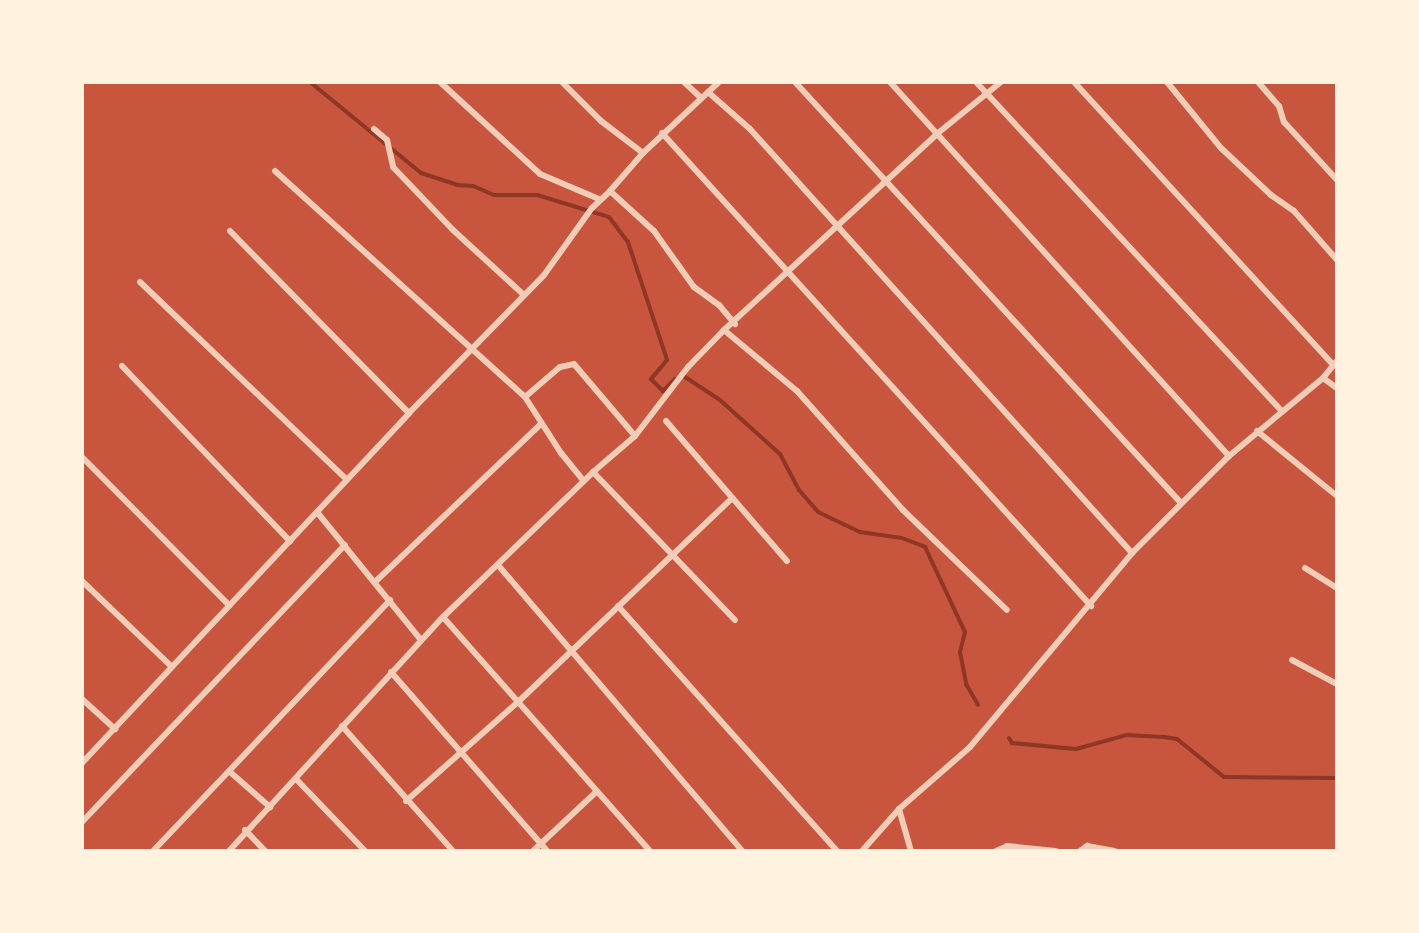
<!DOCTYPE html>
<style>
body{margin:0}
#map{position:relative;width:1419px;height:933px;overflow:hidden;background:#c8553d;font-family:Manrope,sans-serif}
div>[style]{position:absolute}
.stream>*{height:4px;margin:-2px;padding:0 2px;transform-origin:2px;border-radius:2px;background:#8f3625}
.minor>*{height:6px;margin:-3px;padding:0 3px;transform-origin:3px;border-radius:3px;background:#f1ccb7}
span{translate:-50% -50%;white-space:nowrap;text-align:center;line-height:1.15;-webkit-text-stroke:6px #fff3e0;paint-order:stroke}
.frame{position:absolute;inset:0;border:84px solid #fff3e0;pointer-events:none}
</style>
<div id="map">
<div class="stream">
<div style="left:310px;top:82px;width:144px;rotate:39.3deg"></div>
<div style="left:421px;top:173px;width:38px;rotate:18deg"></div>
<div style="left:457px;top:185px;width:16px;rotate:4deg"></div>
<div style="left:473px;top:186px;width:23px;rotate:23deg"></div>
<div style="left:494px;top:195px;width:43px"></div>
<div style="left:537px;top:195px;width:75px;rotate:17deg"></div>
<div style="left:609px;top:217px;width:31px;rotate:53deg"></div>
<div style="left:628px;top:242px;width:124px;rotate:71.7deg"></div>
<div style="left:667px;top:360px;width:25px;rotate:130deg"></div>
<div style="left:651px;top:379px;width:17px;rotate:45deg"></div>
<div style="left:663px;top:391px;width:17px;rotate:-45deg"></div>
<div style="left:682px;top:375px;width:45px;rotate:33.3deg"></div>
<div style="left:720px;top:400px;width:81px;rotate:42deg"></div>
<div style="left:780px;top:454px;width:41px;rotate:62.2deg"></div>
<div style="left:799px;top:490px;width:29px;rotate:49deg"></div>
<div style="left:818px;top:512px;width:47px;rotate:25.5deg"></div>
<div style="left:860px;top:532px;width:42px;rotate:8.1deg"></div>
<div style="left:902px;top:538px;width:25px;rotate:21deg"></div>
<div style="left:925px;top:547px;width:94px;rotate:64.8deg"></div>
<div style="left:965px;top:632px;width:21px;rotate:104deg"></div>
<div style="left:960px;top:652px;width:33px;rotate:79deg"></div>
<div style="left:966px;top:684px;width:24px;rotate:60deg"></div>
<div style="left:1009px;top:738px;width:6px;rotate:59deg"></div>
<div style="left:1012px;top:743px;width:64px;rotate:5.4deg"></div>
<div style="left:1076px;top:749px;width:53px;rotate:-15.4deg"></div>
<div style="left:1127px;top:735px;width:37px;rotate:3deg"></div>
<div style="left:1164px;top:737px;width:13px;rotate:9deg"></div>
<div style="left:1177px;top:739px;width:60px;rotate:39deg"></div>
<div style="left:1224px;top:777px;width:113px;rotate:0.5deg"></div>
</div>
<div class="minor">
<div style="left:440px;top:82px;width:136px;rotate:42.6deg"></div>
<div style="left:540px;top:174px;width:64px;rotate:23deg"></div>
<div style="left:562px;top:82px;width:55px;rotate:45deg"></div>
<div style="left:601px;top:121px;width:53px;rotate:37.3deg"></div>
<div style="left:643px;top:153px;width:104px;rotate:-43.1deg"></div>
<div style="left:684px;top:82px;width:23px;rotate:43deg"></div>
<div style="left:795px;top:82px;width:571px;rotate:47.48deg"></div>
<div style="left:890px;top:82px;width:505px;rotate:47.81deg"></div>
<div style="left:976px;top:82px;width:448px;rotate:47.1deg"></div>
<div style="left:1074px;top:82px;width:382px;rotate:47.5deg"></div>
<div style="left:1167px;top:82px;width:85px;rotate:50.7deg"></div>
<div style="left:1221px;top:148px;width:69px;rotate:43.2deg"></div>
<div style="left:1271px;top:195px;width:28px;rotate:35deg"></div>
<div style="left:1294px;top:211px;width:65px;rotate:48.7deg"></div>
<div style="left:1258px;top:82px;width:32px;rotate:49deg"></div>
<div style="left:1279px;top:106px;width:17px;rotate:73deg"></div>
<div style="left:1284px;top:122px;width:79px;rotate:47.6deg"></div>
<div style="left:708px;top:92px;width:56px;rotate:41.4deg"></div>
<div style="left:750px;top:129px;width:571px;rotate:47.98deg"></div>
<div style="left:374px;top:129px;width:17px;rotate:40deg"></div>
<div style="left:387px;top:140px;width:28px;rotate:77deg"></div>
<div style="left:393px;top:167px;width:87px;rotate:46.4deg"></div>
<div style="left:453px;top:230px;width:96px;rotate:42.5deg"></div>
<div style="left:662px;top:133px;width:639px;rotate:47.79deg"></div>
<div style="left:643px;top:153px;width:50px;rotate:131deg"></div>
<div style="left:610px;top:191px;width:59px;rotate:42.3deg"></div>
<div style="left:654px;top:231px;width:69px;rotate:54.5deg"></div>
<div style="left:694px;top:287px;width:31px;rotate:36deg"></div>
<div style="left:719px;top:305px;width:25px;rotate:50deg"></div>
<div style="left:275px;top:171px;width:337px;rotate:42.1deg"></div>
<div style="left:525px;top:397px;width:67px;rotate:57.3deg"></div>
<div style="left:561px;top:453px;width:36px;rotate:51deg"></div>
<div style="left:230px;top:231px;width:255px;rotate:45.5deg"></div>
<div style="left:140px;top:282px;width:286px;rotate:43.7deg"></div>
<div style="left:724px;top:330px;width:95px;rotate:39.9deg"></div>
<div style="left:797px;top:391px;width:159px;rotate:48.3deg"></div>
<div style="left:903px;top:510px;width:144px;rotate:43.9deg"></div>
<div style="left:122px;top:366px;width:243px;rotate:46.2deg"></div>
<div style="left:1323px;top:378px;width:17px;rotate:36deg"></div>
<div style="left:525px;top:397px;width:46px;rotate:-40.6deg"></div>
<div style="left:560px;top:367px;width:14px;rotate:-12deg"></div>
<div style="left:574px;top:364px;width:94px;rotate:49.7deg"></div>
<div style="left:666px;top:421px;width:185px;rotate:49.2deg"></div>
<div style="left:1257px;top:431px;width:103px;rotate:39.1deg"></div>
<div style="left:82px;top:457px;width:209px;rotate:45.2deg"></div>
<div style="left:593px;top:472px;width:205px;rotate:46.2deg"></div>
<div style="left:317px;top:512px;width:165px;rotate:50.9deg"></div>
<div style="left:498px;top:565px;width:376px;rotate:49.5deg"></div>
<div style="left:1305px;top:568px;width:38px;rotate:32deg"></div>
<div style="left:82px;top:581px;width:124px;rotate:43.7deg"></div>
<div style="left:376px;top:581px;width:228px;rotate:-43.6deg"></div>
<div style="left:618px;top:606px;width:329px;rotate:48.2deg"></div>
<div style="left:443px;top:617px;width:312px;rotate:48.5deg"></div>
<div style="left:1292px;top:660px;width:51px;rotate:28.1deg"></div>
<div style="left:391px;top:672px;width:237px;rotate:48.9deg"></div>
<div style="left:82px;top:699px;width:45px;rotate:42.3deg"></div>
<div style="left:342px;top:726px;width:167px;rotate:48.4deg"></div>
<div style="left:82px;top:763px;width:479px;rotate:-46.9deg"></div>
<div style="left:409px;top:413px;width:193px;rotate:-45.6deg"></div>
<div style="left:544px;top:275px;width:82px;rotate:-54.4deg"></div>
<div style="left:592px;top:208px;width:25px;rotate:-43deg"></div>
<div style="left:229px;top:771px;width:235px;rotate:-46.7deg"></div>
<div style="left:297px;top:780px;width:98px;rotate:46.2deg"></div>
<div style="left:406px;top:801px;width:149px;rotate:-41.5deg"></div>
<div style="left:518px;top:702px;width:296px;rotate:-43.6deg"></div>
<div style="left:899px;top:809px;width:44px;rotate:74.1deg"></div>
<div style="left:82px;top:822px;width:382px;rotate:-46.5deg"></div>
<div style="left:245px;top:830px;width:29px;rotate:46deg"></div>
<div style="left:153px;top:851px;width:110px;rotate:-46.5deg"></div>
<div style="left:229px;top:771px;width:55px;rotate:41.3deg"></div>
<div style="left:229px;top:851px;width:317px;rotate:-47.6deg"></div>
<div style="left:443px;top:617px;width:209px;rotate:-44deg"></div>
<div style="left:593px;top:472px;width:55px;rotate:-40.6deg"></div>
<div style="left:635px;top:436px;width:87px;rotate:-52.5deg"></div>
<div style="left:688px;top:367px;width:52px;rotate:-45.8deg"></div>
<div style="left:724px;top:330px;width:291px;rotate:-42.6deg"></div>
<div style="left:938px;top:133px;width:81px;rotate:-39deg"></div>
<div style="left:533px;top:851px;width:86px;rotate:-43.1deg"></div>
<div style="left:862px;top:851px;width:56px;rotate:-48.6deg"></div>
<div style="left:899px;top:809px;width:94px;rotate:-41.1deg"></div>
<div style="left:970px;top:747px;width:253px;rotate:-50.1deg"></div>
<div style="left:1132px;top:553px;width:137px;rotate:-45deg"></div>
<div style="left:1229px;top:456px;width:122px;rotate:-39.7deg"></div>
<div style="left:1323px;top:378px;width:22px;rotate:-51deg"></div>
<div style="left:996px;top:851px;width:12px;rotate:-24deg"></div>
<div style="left:1007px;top:846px;width:49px;rotate:5.8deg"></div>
<div style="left:1080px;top:851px;width:9px;rotate:-36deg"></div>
<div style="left:1087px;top:846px;width:28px;rotate:10deg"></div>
</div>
<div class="frame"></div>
</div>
